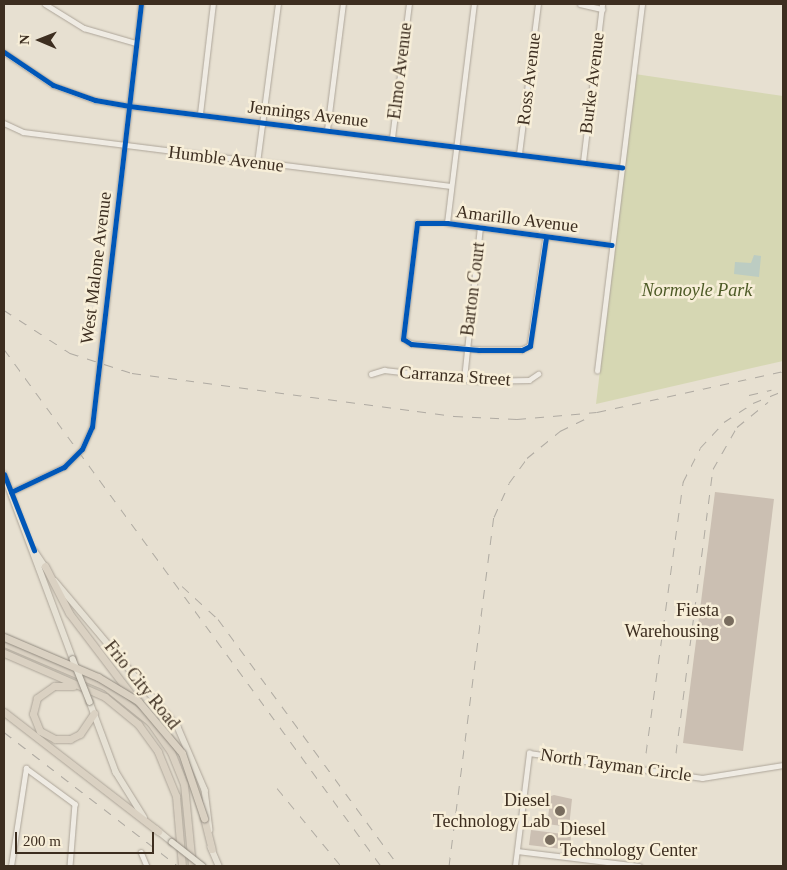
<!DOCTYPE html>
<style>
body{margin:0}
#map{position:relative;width:787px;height:870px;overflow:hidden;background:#e7e0d1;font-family:"Times New Roman",serif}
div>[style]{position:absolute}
.green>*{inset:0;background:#d6d7b3}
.water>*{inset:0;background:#bcccc2}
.building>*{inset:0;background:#cbbfb2}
.roads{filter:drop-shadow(0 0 1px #ada599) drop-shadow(0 0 1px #ada599)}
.minor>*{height:4.5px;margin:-2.25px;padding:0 2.25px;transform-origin:2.25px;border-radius:2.25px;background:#efebe3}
.major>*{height:5.5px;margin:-2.75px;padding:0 2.75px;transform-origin:2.75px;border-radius:2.75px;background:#e6e1d4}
.highway>*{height:7px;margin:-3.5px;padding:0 3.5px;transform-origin:3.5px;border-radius:3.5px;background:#dad1c2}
.rail>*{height:1px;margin-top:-0.5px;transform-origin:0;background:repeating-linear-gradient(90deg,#afaaa2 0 9px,transparent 0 18px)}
.bridges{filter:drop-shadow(0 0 1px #928b80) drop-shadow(0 0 1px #928b80)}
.major-bridge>*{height:5.5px;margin:-2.75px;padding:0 2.75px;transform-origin:2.75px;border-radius:2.75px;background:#e6e1d4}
.highway-bridge>*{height:7px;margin:-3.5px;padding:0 3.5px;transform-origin:3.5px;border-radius:3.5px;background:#dad1c2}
.cycleway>*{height:5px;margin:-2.5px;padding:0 2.5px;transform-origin:2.5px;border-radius:2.5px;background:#0057b8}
.dots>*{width:14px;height:14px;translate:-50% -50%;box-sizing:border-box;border:2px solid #f7eed8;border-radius:50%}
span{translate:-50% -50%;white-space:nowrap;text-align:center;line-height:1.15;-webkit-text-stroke:5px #f7eed8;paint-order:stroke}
.street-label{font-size:18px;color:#3d2e20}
.park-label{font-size:18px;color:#4d5a26;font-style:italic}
.poi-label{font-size:18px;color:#3d2e20}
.right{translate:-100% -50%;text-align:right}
.left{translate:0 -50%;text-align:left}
.frame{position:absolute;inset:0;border:5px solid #3d2e20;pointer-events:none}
.north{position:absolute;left:15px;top:15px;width:50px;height:50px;-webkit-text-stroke:4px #f7eed8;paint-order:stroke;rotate:271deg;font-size:14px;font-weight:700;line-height:20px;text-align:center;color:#3d2e20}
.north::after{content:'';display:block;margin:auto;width:18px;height:22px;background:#3d2e20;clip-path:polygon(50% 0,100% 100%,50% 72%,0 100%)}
.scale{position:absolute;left:15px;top:832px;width:139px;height:22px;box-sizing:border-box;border:2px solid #3d2e20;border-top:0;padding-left:6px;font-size:15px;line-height:18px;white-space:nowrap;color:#3d2e20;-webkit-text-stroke:4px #f7eed8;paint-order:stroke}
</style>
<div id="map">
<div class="green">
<div style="clip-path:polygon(635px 74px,783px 96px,783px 361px,596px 404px)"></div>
</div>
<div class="water">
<div style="clip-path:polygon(754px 255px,761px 256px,759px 277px,734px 274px,735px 262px,751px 263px)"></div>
</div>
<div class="building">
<div style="clip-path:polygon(715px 492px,774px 499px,743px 751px,683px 743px)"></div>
<div style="clip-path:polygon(554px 795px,572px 799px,569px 827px,547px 824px,551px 796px)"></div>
<div style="clip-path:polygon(531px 830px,571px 835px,570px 850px,529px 845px)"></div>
</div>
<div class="roads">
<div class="minor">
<div style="left:45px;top:4px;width:46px;rotate:31.6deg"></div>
<div style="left:84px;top:28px;width:54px;rotate:16.1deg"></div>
<div style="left:580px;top:4px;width:23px;rotate:13deg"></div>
<div style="left:4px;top:52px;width:59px;rotate:34deg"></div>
<div style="left:53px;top:85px;width:45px;rotate:19.7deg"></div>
<div style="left:95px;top:100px;width:35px;rotate:10deg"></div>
<div style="left:129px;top:106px;width:497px;rotate:7.1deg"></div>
<div style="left:200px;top:114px;width:111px;rotate:-83.3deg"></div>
<div style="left:4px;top:123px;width:21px;rotate:25deg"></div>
<div style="left:23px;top:132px;width:431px;rotate:7.2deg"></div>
<div style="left:327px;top:130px;width:127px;rotate:-82.8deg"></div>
<div style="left:392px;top:138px;width:135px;rotate:-82.8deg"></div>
<div style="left:519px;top:154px;width:151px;rotate:-82.8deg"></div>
<div style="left:583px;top:162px;width:159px;rotate:-83.1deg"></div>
<div style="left:257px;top:163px;width:160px;rotate:-82.5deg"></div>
<div style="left:447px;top:223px;width:221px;rotate:-83deg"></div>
<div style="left:546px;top:237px;width:110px;rotate:98.4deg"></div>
<div style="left:530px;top:346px;width:9px;rotate:153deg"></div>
<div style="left:522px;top:350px;width:43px;rotate:180deg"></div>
<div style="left:479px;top:350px;width:68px;rotate:-175deg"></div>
<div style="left:411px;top:344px;width:9px;rotate:-148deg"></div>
<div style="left:403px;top:339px;width:117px;rotate:-83.1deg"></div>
<div style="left:417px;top:223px;width:30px"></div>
<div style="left:447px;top:223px;width:166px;rotate:7.6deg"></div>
<div style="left:597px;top:371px;width:370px;rotate:-83deg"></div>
<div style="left:371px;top:374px;width:14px;rotate:-17deg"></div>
<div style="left:384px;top:370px;width:97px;rotate:6.5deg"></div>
<div style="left:480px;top:381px;width:49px;rotate:-1.2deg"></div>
<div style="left:529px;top:380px;width:11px;rotate:-34deg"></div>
<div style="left:464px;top:379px;width:152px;rotate:-84deg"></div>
<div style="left:11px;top:492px;width:59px;rotate:-25.3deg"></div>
<div style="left:64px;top:467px;width:25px;rotate:-45deg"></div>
<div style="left:82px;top:449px;width:24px;rotate:-66deg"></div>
<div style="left:92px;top:427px;width:426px;rotate:-83.4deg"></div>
<div style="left:517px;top:851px;width:123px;rotate:7deg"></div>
<div style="left:141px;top:852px;width:15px;rotate:67deg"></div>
<div style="left:11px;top:866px;width:99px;rotate:-81.3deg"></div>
<div style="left:26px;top:768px;width:61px;rotate:36.3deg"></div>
<div style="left:75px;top:804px;width:62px;rotate:94.6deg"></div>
<div style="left:515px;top:866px;width:114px;rotate:-82.9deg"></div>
<div style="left:529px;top:753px;width:175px;rotate:8.2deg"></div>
<div style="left:702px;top:778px;width:82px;rotate:-9.1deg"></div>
</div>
<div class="major">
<div style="left:4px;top:474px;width:197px;rotate:69.5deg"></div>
<div style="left:34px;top:550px;width:23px;rotate:56deg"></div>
<div style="left:55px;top:581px;width:191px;rotate:49.9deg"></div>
<div style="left:178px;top:727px;width:69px;rotate:66.8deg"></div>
<div style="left:205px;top:790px;width:40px;rotate:82.9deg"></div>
<div style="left:90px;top:702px;width:75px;rotate:69.6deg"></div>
<div style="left:116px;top:772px;width:53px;rotate:58.1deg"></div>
<div style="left:156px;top:829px;width:21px;rotate:39deg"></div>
<div style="left:211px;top:847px;width:21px;rotate:67deg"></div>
</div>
<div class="highway">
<div style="left:45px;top:566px;width:53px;rotate:62.9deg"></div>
<div style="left:69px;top:613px;width:106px;rotate:52.7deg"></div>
<div style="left:4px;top:643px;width:110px;rotate:23.1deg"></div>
<div style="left:105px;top:686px;width:58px;rotate:38.7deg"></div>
<div style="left:150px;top:722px;width:37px;rotate:55deg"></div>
<div style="left:171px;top:752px;width:35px;rotate:68deg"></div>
<div style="left:184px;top:784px;width:82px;rotate:84.4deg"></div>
<div style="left:4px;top:653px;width:110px;rotate:23.5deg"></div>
<div style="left:105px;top:697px;width:43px;rotate:39.3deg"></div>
<div style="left:138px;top:724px;width:34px;rotate:54deg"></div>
<div style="left:158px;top:752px;width:48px;rotate:67.8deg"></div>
<div style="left:176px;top:796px;width:70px;rotate:85.1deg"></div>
<div style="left:73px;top:686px;width:19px;rotate:180deg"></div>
<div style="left:54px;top:686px;width:21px;rotate:145deg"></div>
<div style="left:37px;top:698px;width:16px;rotate:104deg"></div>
<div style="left:33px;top:714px;width:18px;rotate:68deg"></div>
<div style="left:40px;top:731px;width:17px;rotate:28deg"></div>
<div style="left:55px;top:739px;width:15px"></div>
<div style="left:70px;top:739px;width:11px;rotate:-27deg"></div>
<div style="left:80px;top:734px;width:25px;rotate:-56deg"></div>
<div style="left:4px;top:712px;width:195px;rotate:37.7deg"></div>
<div style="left:204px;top:818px;width:32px;rotate:76deg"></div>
</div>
</div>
<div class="rail">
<div style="left:4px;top:310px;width:79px;rotate:33.1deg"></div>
<div style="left:70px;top:353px;width:65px;rotate:17.9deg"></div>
<div style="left:132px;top:373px;width:325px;rotate:7.6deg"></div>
<div style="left:454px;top:416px;width:63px;rotate:2.7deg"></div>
<div style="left:517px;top:419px;width:80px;rotate:-5deg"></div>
<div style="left:597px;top:412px;width:190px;rotate:-12.4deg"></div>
<div style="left:4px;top:349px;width:640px;rotate:53.9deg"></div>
<div style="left:749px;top:395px;width:23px;rotate:-13deg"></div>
<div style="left:182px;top:586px;width:49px;rotate:42.5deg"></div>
<div style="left:218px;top:619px;width:306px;rotate:53.8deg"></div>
<div style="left:4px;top:732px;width:220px;rotate:37.6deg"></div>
<div style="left:646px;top:753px;width:274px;rotate:-82.2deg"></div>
<div style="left:683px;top:482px;width:38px;rotate:-63deg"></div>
<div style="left:700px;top:448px;width:35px;rotate:-47deg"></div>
<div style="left:724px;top:422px;width:35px;rotate:-33deg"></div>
<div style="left:753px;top:403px;width:32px;rotate:-22deg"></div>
<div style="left:676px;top:753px;width:286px;rotate:-82.6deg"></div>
<div style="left:713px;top:469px;width:48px;rotate:-60.3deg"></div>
<div style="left:737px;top:427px;width:40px;rotate:-39deg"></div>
<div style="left:277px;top:788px;width:101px;rotate:50.6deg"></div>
<div style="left:449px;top:866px;width:352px;rotate:-82.7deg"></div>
<div style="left:494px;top:517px;width:37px;rotate:-66deg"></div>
<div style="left:509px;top:483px;width:31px;rotate:-54deg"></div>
<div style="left:527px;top:458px;width:43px;rotate:-39.3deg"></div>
<div style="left:560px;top:431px;width:32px;rotate:-26deg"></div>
</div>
<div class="bridges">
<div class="major-bridge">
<div style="left:73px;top:659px;width:46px;rotate:68.4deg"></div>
<div style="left:172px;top:842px;width:39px;rotate:38deg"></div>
</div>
<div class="highway-bridge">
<div style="left:4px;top:637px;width:102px;rotate:23.1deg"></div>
<div style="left:98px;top:677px;width:47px;rotate:31deg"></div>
<div style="left:138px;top:701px;width:68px;rotate:49.8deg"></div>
<div style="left:182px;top:753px;width:69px;rotate:71.3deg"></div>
</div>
</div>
<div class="cycleway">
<div style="left:4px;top:52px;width:59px;rotate:34deg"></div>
<div style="left:53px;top:85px;width:45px;rotate:19.7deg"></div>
<div style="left:95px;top:100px;width:35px;rotate:10deg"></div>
<div style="left:129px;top:106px;width:497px;rotate:7.1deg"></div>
<div style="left:546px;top:237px;width:110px;rotate:98.4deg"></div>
<div style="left:530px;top:346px;width:9px;rotate:153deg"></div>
<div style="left:522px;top:350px;width:43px;rotate:180deg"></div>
<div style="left:479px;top:350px;width:68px;rotate:-175deg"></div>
<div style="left:411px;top:344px;width:9px;rotate:-148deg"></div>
<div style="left:403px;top:339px;width:117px;rotate:-83.1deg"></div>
<div style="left:417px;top:223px;width:30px"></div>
<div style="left:447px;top:223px;width:166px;rotate:7.6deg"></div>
<div style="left:4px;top:474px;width:82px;rotate:68.5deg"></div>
<div style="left:11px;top:492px;width:59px;rotate:-25.3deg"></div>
<div style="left:64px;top:467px;width:25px;rotate:-45deg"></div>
<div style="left:82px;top:449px;width:24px;rotate:-66deg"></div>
<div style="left:92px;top:427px;width:426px;rotate:-83.4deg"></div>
</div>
<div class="dots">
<div style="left:729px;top:621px;background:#786c5e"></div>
<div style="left:560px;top:811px;background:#786c5e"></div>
<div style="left:550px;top:840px;background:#786c5e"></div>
</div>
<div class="street-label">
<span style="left:400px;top:71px;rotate:-83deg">Elmo Avenue</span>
<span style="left:529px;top:79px;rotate:-83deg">Ross Avenue</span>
<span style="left:592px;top:83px;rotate:-83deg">Burke Avenue</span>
<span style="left:308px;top:114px;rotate:7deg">Jennings Avenue</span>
<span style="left:226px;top:159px;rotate:7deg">Humble Avenue</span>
<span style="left:517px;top:219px;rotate:7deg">Amarillo Avenue</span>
<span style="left:96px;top:268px;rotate:-83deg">West Malone Avenue</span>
<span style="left:473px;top:289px;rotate:-83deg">Barton Court</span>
<span style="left:455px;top:376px;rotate:4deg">Carranza Street</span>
<span style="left:142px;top:685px;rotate:51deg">Frio City Road</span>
<span style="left:616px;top:765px;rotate:8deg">North Tayman Circle</span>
</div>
<div class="park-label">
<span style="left:697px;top:290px">Normoyle Park</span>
</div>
<div class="poi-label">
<span class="right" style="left:719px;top:621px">Fiesta<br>Warehousing</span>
<span class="right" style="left:550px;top:811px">Diesel<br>Technology Lab</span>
<span class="left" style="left:560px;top:840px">Diesel<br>Technology Center</span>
</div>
<div class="frame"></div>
<div class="north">N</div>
<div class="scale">200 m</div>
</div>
